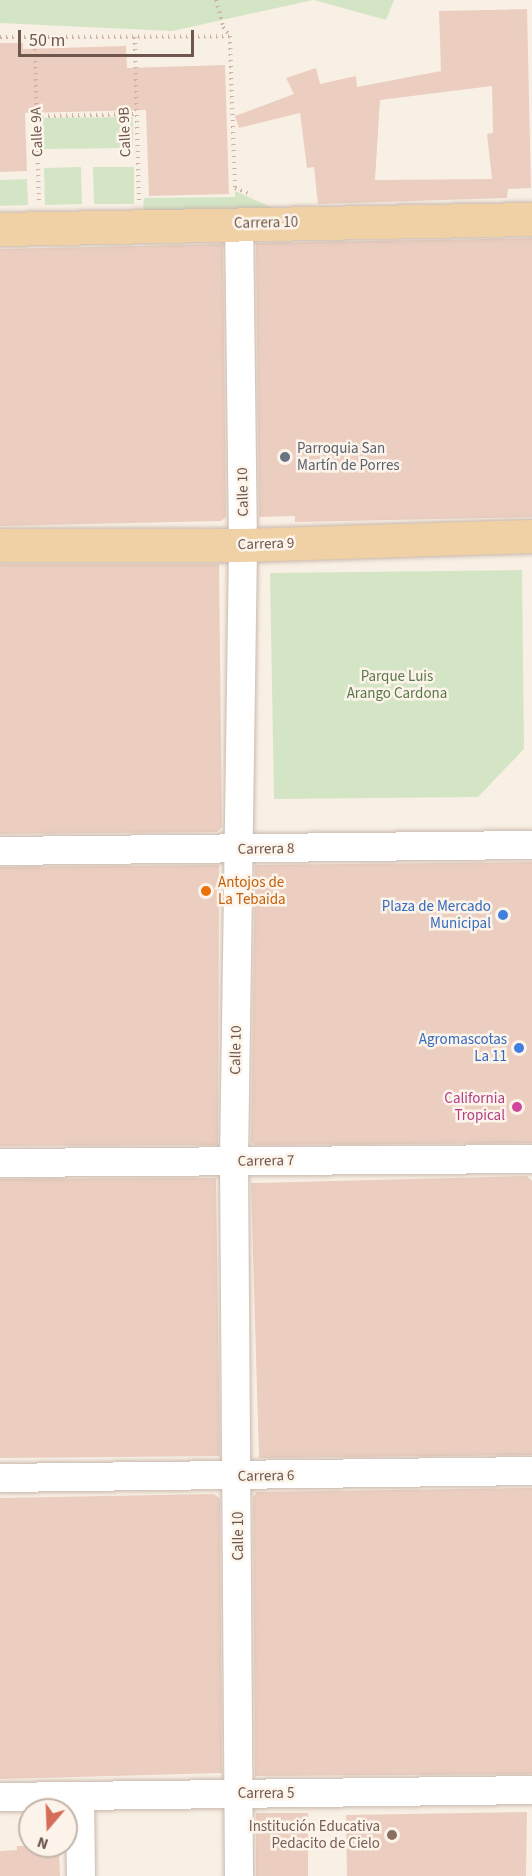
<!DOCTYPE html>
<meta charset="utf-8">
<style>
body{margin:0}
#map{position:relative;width:532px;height:1876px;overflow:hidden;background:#f9f0e5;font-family:"Source Sans 3",sans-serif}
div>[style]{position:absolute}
.green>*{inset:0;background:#d4e5c5}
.building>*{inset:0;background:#ebcec0}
.path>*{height:4px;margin-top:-2px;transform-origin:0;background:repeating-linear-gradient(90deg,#d0b2a3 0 1.5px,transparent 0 6px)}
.roads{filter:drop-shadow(0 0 2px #c9b8ac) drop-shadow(0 0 2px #c9b8ac)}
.minor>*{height:28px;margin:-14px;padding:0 14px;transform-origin:14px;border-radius:14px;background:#fff}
.major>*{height:33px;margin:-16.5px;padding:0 16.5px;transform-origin:16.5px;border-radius:16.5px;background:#f0d0a5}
.dots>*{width:16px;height:16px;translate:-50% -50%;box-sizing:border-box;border:3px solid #fcf4ea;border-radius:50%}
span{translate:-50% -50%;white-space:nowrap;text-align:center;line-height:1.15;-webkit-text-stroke:5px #fcf4ea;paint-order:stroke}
.street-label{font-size:15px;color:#6f574d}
.worship-label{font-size:15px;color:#5b616d}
.left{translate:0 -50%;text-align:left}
.park-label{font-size:15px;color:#5a794a}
.food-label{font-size:15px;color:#c56008}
.shop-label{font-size:15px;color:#366cbe}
.right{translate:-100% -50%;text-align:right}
.hotel-label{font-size:15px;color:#b23c85}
.education-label{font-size:15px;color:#785e54}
.north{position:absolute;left:18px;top:1798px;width:60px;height:60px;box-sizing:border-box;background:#fcf4ea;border:2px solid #c4b5ab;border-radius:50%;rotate:199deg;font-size:16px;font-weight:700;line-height:24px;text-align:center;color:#6f574d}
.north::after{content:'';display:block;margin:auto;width:21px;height:27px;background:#d46d59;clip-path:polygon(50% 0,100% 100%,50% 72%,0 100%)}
.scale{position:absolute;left:18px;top:30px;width:176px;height:27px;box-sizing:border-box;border:3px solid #6f574d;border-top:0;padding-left:8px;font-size:18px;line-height:21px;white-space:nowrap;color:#6f574d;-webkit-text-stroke:4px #fcf4ea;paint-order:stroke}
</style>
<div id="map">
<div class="green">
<div style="clip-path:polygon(0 0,313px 0,172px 31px,0 23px)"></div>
<div style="clip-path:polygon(314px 0,394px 0,386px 20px)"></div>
<div style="clip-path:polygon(133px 117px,133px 148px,44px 149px,43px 118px)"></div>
<div style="clip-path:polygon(81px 167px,82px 204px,45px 205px,44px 168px)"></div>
<div style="clip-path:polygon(93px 167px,134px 167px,134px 204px,94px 204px)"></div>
<div style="clip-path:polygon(27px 179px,28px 205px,0 206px,0 180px)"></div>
<div style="clip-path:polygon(235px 191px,275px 209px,145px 213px,143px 206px,144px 198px,235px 197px)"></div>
<div style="clip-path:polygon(522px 570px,524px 749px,478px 797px,274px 799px,270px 573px)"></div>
</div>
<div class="building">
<div style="clip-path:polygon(evenodd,527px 9px,531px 188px,508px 189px,507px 198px,318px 204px,314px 167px,307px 168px,300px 113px,239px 128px,235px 116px,294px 94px,286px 78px,316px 68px,320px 84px,356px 76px,357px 87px,441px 71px,439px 11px,527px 9px,492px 86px,493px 133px,487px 134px,492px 179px,375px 180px,380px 100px,492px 86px)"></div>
<div style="clip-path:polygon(0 43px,23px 43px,23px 49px,126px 46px,127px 68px,225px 65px,229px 194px,149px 196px,146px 110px,25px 113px,27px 171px,0 172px)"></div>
<div style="clip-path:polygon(532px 238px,532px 517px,295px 522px,295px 516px,259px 517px,256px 243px)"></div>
<div style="clip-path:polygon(223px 244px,226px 517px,221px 521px,0 526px,0 249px)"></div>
<div style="clip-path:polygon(0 564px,219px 564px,222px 827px,217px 832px,0 834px)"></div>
<div style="clip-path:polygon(532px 862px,532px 1143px,254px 1145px,251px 1142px,255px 865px)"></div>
<div style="clip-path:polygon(219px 865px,218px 1145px,0 1146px,0 867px)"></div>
<div style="clip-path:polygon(527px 1176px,532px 1181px,532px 1455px,259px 1458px,251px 1183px)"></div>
<div style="clip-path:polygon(216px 1178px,220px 1456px,0 1458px,0 1179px)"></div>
<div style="clip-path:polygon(532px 1488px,532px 1774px,255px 1776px,253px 1497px,257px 1492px)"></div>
<div style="clip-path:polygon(214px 1494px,220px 1499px,222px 1773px,0 1779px,0 1498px)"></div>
<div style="clip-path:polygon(527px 1812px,526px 1876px,347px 1876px,346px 1815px)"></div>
<div style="clip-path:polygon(256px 1813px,308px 1813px,308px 1876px,256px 1876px)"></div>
<div style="clip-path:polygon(17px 1846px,59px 1846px,60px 1876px,0 1876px,0 1851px,17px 1850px)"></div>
</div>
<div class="path">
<div style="left:216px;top:0;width:28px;rotate:75deg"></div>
<div style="left:223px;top:27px;width:11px;rotate:52deg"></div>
<div style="left:230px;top:36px;width:152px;rotate:88.1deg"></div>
<div style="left:235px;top:188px;width:18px;rotate:22deg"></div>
<div style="left:0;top:37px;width:230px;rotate:-0.2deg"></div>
<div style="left:35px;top:37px;width:163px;rotate:88.6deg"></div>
<div style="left:135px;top:37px;width:164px;rotate:88.6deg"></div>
<div style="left:36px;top:116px;width:101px;rotate:-1.1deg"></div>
</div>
<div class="roads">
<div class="minor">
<div style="left:0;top:851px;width:532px;rotate:-0.65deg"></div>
<div style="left:0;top:1163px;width:532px;rotate:-0.43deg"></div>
<div style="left:0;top:1478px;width:532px;rotate:-0.75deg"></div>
<div style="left:80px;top:1796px;width:80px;rotate:89.3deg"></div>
<div style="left:0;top:1797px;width:532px;rotate:-0.75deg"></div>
<div style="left:239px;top:1876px;width:714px;rotate:-90.4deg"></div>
<div style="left:234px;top:1162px;width:617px;rotate:-89.16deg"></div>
<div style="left:243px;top:545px;width:322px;rotate:-90.7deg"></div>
</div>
<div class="major">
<div style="left:0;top:229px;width:532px;rotate:-1.08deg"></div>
<div style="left:0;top:545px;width:243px"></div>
<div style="left:243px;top:545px;width:289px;rotate:-1.8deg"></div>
</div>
</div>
<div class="dots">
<div style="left:285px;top:457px;background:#6b7280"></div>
<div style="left:206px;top:891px;background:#e8710a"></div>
<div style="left:503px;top:915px;background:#3f7fe0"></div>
<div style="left:519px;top:1048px;background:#3f7fe0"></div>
<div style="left:517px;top:1107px;background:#d1479c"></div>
<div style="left:392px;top:1835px;background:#8d6e63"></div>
</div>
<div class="street-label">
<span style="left:37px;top:132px;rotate:-92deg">Calle 9A</span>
<span style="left:125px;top:132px;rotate:-92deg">Calle 9B</span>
<span style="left:266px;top:223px;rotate:-1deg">Carrera 10</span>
<span style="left:243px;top:492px;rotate:-91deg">Calle 10</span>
<span style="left:266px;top:544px;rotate:-2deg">Carrera 9</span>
<span style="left:266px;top:849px;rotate:-1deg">Carrera 8</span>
<span style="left:236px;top:1050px;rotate:-89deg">Calle 10</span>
<span style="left:266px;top:1161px;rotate:-1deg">Carrera 7</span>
<span style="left:266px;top:1476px;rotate:-1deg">Carrera 6</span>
<span style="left:239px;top:1536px;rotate:-90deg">Calle 10</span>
<span style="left:266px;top:1794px">Carrera 5</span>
</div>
<div class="worship-label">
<span class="left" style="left:297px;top:457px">Parroquia San<br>Martín de Porres</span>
</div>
<div class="park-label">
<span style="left:397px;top:685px">Parque Luis<br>Arango Cardona</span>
</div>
<div class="food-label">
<span class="left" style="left:218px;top:891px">Antojos de<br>La Tebaida</span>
</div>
<div class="shop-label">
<span class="right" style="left:491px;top:915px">Plaza de Mercado<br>Municipal</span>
<span class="right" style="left:507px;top:1048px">Agromascotas<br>La 11</span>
</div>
<div class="hotel-label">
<span class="right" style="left:505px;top:1107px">California<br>Tropical</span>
</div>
<div class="education-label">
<span class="right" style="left:380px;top:1835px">Institución Educativa<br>Pedacito de Cielo</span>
</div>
<div class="north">N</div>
<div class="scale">50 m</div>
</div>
